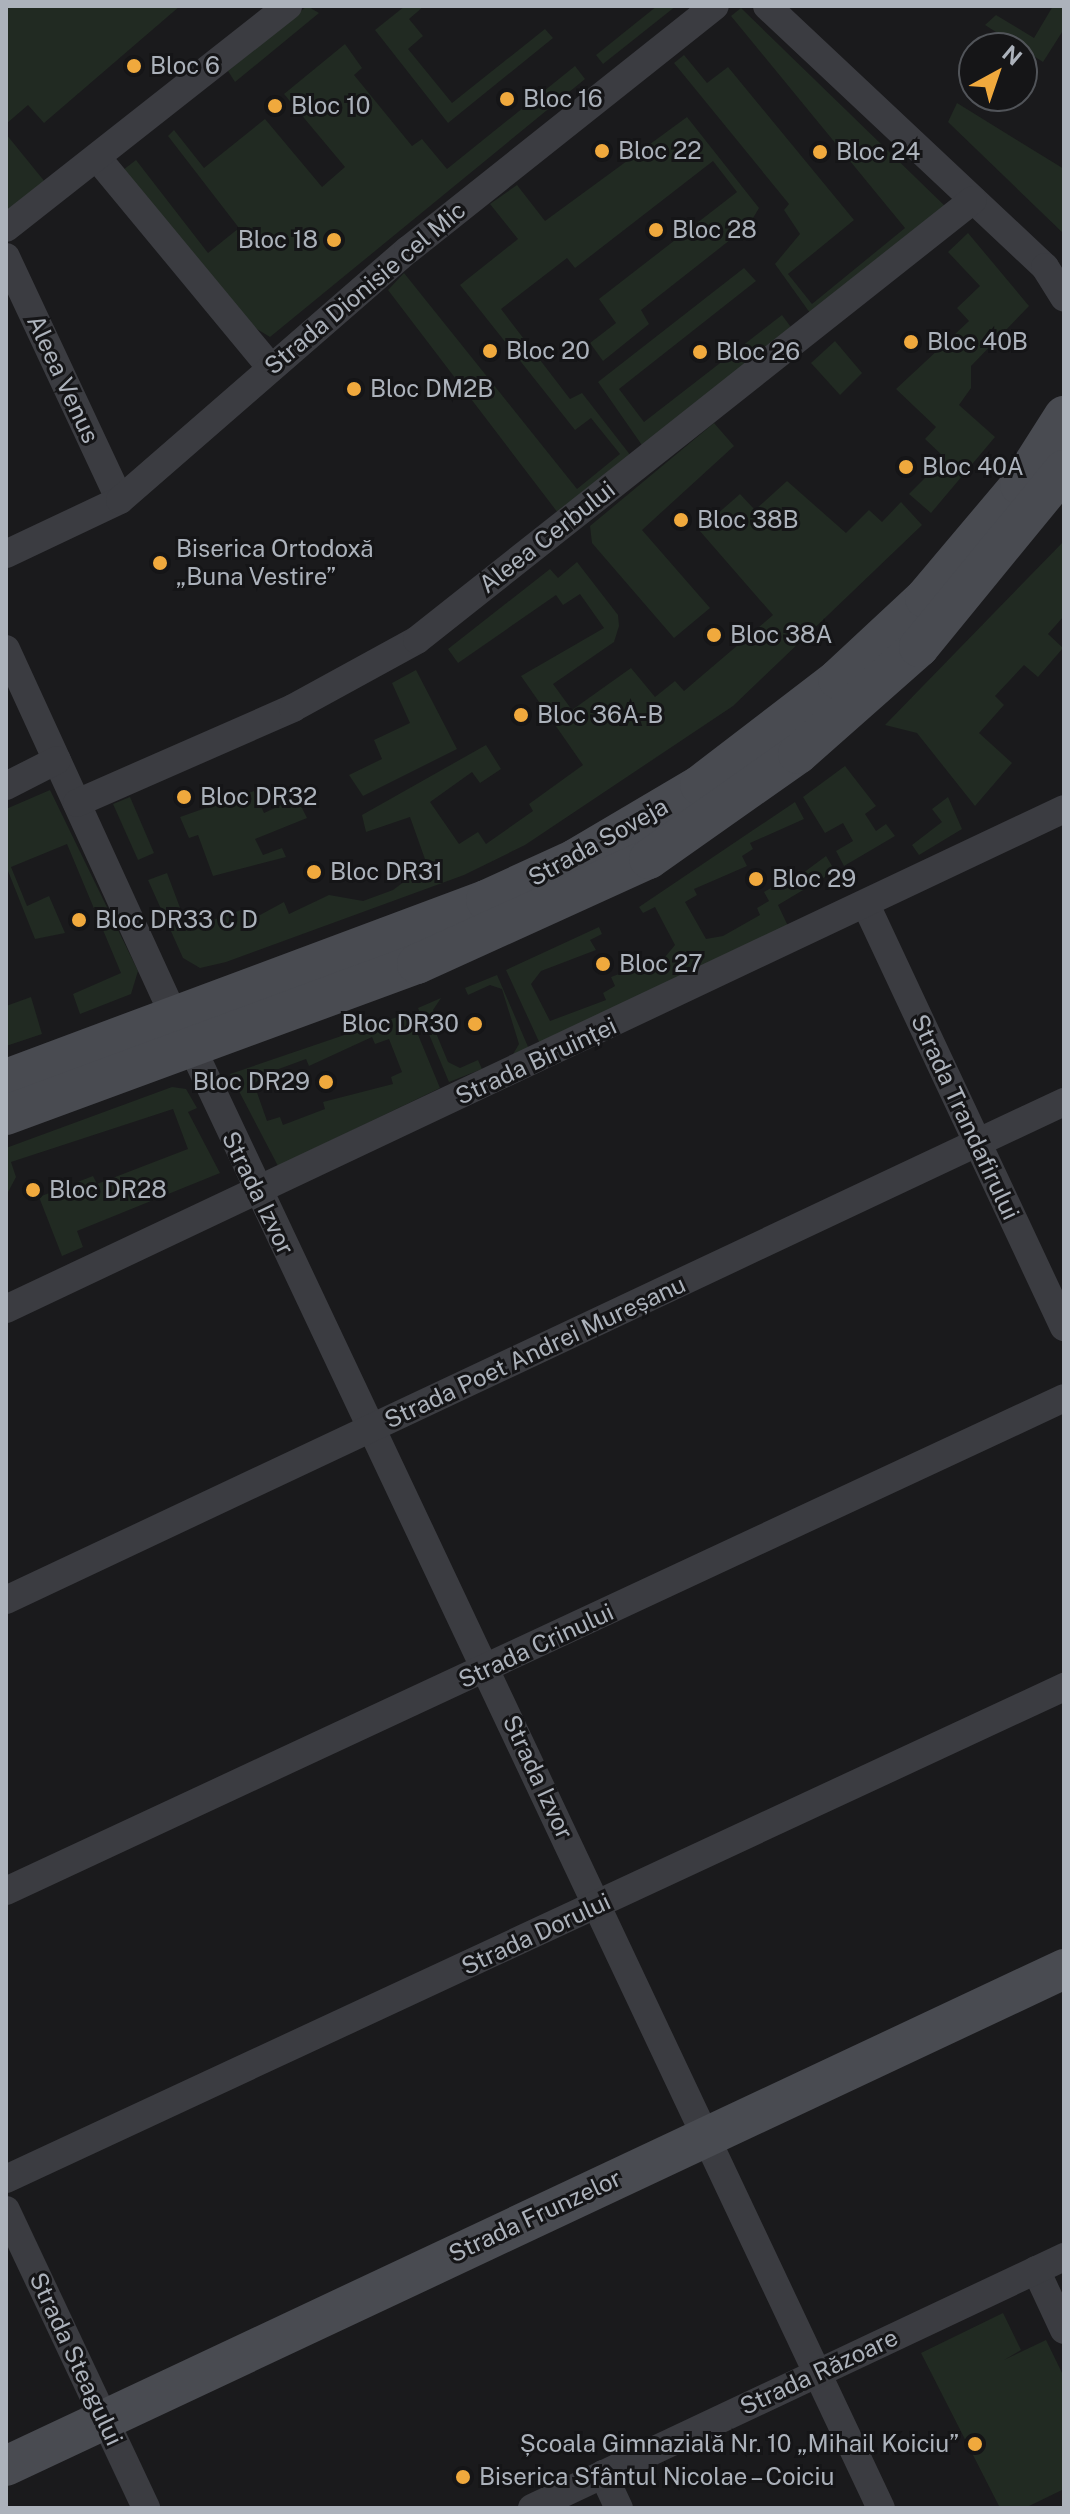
<!DOCTYPE html>
<meta charset="utf-8">
<style>
body{margin:0}
#map{position:relative;width:1070px;height:2514px;overflow:hidden;background:#1a1a1c;font-family:"Public Sans",sans-serif}
div>[style]{position:absolute}
.green>*{inset:0;background:#212a22}
.street>*{height:28px;margin:-14px;padding:0 14px;transform-origin:14px;border-radius:14px;background:#3b3c41}
.secondary>*{height:40px;margin:-20px;padding:0 20px;transform-origin:20px;border-radius:20px;background:#494b51}
.dots>*{width:22px;height:22px;translate:-50% -50%;box-sizing:border-box;border:4px solid #151517;border-radius:50%}
span{translate:-50% -50%;white-space:nowrap;text-align:center;line-height:1.15;-webkit-text-stroke:6px #151517;paint-order:stroke}
.poi-label{font-size:24px;color:#acb2bb}
.left{translate:0 -50%;text-align:left}
.right{translate:-100% -50%;text-align:right}
.street-label{font-size:24px;color:#acb2bb}
.frame{position:absolute;inset:0;border:8px solid #acb2bb;pointer-events:none}
.north{position:absolute;left:958px;top:32px;width:80px;height:80px;box-sizing:border-box;background:#151517;border:2px solid #515459;border-radius:50%;rotate:40deg;font-size:22px;font-weight:700;line-height:32px;text-align:center;color:#acb2bb}
.north::after{content:'';display:block;margin:auto;width:28px;height:36px;background:#f0a93d;clip-path:polygon(50% 0,100% 100%,50% 72%,0 100%)}
</style>
<div id="map">
<div class="green">
<div style="clip-path:polygon(6px 6px,180px 6px,44px 123px,28px 105px,6px 124px)"></div>
<div style="clip-path:polygon(307px 6px,319px 13px,235px 82px,228px 71px)"></div>
<div style="clip-path:polygon(405px 6px,424px 6px,409px 19px,423px 36px,408px 49px,452px 103px,545px 29px,553px 38px,448px 123px,375px 30px)"></div>
<div style="clip-path:polygon(657px 6px,676px 6px,603px 64px,596px 55px)"></div>
<div style="clip-path:polygon(1053px 6px,1064px 6px,1064px 29px,1043px 62px,985px 25px,996px 15px,1034px 38px)"></div>
<div style="clip-path:polygon(741px 8px,948px 209px,815px 320px,775px 264px,800px 234px,784px 210px,789px 204px,674px 63px,684px 55px,707px 83px,728px 67px,854px 220px,788px 274px,812px 304px,905px 228px,731px 16px)"></div>
<div style="clip-path:polygon(345px 44px,362px 68px,354px 75px,412px 146px,422px 139px,447px 169px,575px 66px,585px 79px,270px 337px,247px 323px,123px 170px,136px 160px,208px 253px,239px 228px,168px 136px,174px 130px,204px 168px,265px 119px,322px 187px,345px 167px,284px 94px)"></div>
<div style="clip-path:polygon(957px 103px,1064px 169px,1064px 234px,948px 122px)"></div>
<div style="clip-path:polygon(687px 117px,759px 208px,749px 225px,641px 310px,649px 324px,603px 361px,590px 343px,616px 323px,599px 299px,737px 192px,713px 161px,575px 268px,567px 258px,501px 309px,570px 399px,582px 393px,631px 456px,558px 513px,388px 290px,404px 273px,577px 489px,620px 454px,591px 418px,575px 430px,460px 285px,518px 239px,490px 204px,517px 185px,545px 221px)"></div>
<div style="clip-path:polygon(6px 134px,45px 182px,6px 214px)"></div>
<div style="clip-path:polygon(968px 233px,1029px 306px,971px 366px,971px 388px,959px 405px,995px 437px,931px 513px,909px 494px,945px 458px,925px 439px,936px 427px,896px 389px,969px 321px,957px 308px,980px 286px,948px 252px)"></div>
<div style="clip-path:polygon(744px 268px,756px 281px,619px 389px,644px 422px,782px 315px,793px 330px,646px 451px,598px 382px)"></div>
<div style="clip-path:polygon(835px 341px,862px 373px,840px 395px,811px 363px)"></div>
<div style="clip-path:polygon(714px 423px,734px 446px,642px 530px,710px 608px,674px 638px,592px 543px,590px 526px)"></div>
<div style="clip-path:polygon(787px 481px,846px 533px,869px 510px,882px 522px,901px 502px,922px 525px,733px 706px,525px 845px,464px 875px,226px 962px,200px 968px,183px 958px,148px 880px,167px 873px,188px 929px,241px 910px,260px 915px,284px 902px,289px 914px,329px 895px,363px 901px,393px 890px,405px 881px,400px 865px,426px 862px,410px 817px,366px 832px,362px 815px,486px 745px,501px 769px,480px 783px,472px 772px,430px 802px,459px 844px,478px 832px,486px 844px,533px 811px,529px 804px,583px 765px,521px 676px,604px 628px,580px 594px,563px 605px,556px 595px,458px 663px,448px 649px,550px 569px,558px 578px,577px 562px,618px 615px,619px 626px,614px 642px,553px 684px,572px 710px,631px 668px,655px 697px,675px 681px,684px 691px,773px 615px,699px 530px,740px 494px,755px 510px)"></div>
<div style="clip-path:polygon(1064px 541px,1064px 616px,1048px 634px,1063px 648px,1038px 677px,1024px 665px,995px 696px,1004px 705px,979px 733px,1012px 763px,975px 806px,917px 733px,885px 725px)"></div>
<div style="clip-path:polygon(416px 670px,457px 749px,363px 796px,349px 775px,382px 759px,374px 740px,410px 723px,392px 683px)"></div>
<div style="clip-path:polygon(845px 766px,876px 806px,865px 814px,876px 831px,886px 824px,895px 836px,844px 866px,836px 851px,853px 841px,843px 823px,825px 833px,803px 797px)"></div>
<div style="clip-path:polygon(50px 790px,138px 971px,131px 994px,80px 1014px,73px 994px,121px 973px,67px 844px,11px 867px,27px 906px,49px 896px,65px 933px,35px 939px,6px 866px,6px 809px)"></div>
<div style="clip-path:polygon(254px 791px,264px 813px,297px 798px,307px 818px,255px 839px,263px 855px,282px 848px,286px 857px,213px 876px,198px 835px,189px 838px,180px 817px)"></div>
<div style="clip-path:polygon(130px 797px,154px 853px,138px 860px,113px 804px)"></div>
<div style="clip-path:polygon(948px 797px,962px 829px,919px 855px,912px 845px,942px 822px,932px 809px)"></div>
<div style="clip-path:polygon(795px 802px,804px 819px,750px 843px,753px 849px,742px 856px,747px 866px,694px 889px,697px 895px,685px 902px,706px 939px,723px 936px,760px 915px,757px 908px,769px 901px,764px 892px,776px 885px,780px 890px,826px 856px,835px 871px,778px 905px,788px 926px,541px 1046px,506px 970px,599px 927px,602px 934px,590px 940px,596px 950px,541px 971px,531px 984px,550px 1021px,606px 1000px,603px 993px,615px 986px,611px 977px,665px 957px,675px 945px,655px 907px,643px 913px,639px 907px)"></div>
<div style="clip-path:polygon(497px 975px,529px 1049px,512px 1056px,519px 1044px,502px 989px,490px 985px,468px 995px,465px 988px)"></div>
<div style="clip-path:polygon(31px 997px,42px 1034px,6px 1046px,6px 1006px)"></div>
<div style="clip-path:polygon(441px 998px,433px 1010px,442px 1030px,436px 1033px,448px 1062px,460px 1068px,478px 1060px,482px 1069px,449px 1082px,418px 1008px)"></div>
<div style="clip-path:polygon(evenodd,409px 1013px,440px 1088px,278px 1166px,230px 1074px,409px 1013px,372px 1037px,375px 1044px,389px 1039px,402px 1072px,391px 1077px,393px 1084px,323px 1102px,325px 1109px,283px 1125px,280px 1117px,267px 1121px,254px 1084px,265px 1074px,306px 1059px,309px 1066px,372px 1037px)"></div>
<div style="clip-path:polygon(172px 1087px,186px 1089px,197px 1108px,188px 1112px,220px 1173px,77px 1231px,83px 1247px,62px 1256px,39px 1197px,93px 1176px,97px 1184px,188px 1149px,173px 1109px,11px 1162px,16px 1177px,6px 1196px,6px 1148px)"></div>
<div style="clip-path:polygon(1003px 2313px,1021px 2350px,1004px 2360px,1046px 2340px,1064px 2377px,1064px 2489px,1025px 2508px,1000px 2508px,921px 2353px)"></div>
</div>
<div class="street">
<div style="left:767px;top:6px;width:381px;rotate:43.2deg"></div>
<div style="left:1045px;top:267px;width:36px;rotate:58deg"></div>
<div style="left:99px;top:160px;width:268px;rotate:50.4deg"></div>
<div style="left:6px;top:228px;width:359px;rotate:-38.2deg"></div>
<div style="left:6px;top:257px;width:268px;rotate:64.9deg"></div>
<div style="left:6px;top:554px;width:126px;rotate:-25.3deg"></div>
<div style="left:120px;top:500px;width:381px;rotate:-41deg"></div>
<div style="left:408px;top:250px;width:392px;rotate:-38.5deg"></div>
<div style="left:6px;top:649px;width:404px;rotate:65.4deg"></div>
<div style="left:6px;top:786px;width:57px;rotate:-27deg"></div>
<div style="left:77px;top:803px;width:236px;rotate:-23.7deg"></div>
<div style="left:293px;top:708px;width:141px;rotate:-28.7deg"></div>
<div style="left:417px;top:640px;width:709px;rotate:-38.36deg"></div>
<div style="left:867px;top:907px;width:464px;rotate:64.9deg"></div>
<div style="left:192px;top:1048px;width:1614px;rotate:64.74deg"></div>
<div style="left:6px;top:1309px;width:1170px;rotate:-25.29deg"></div>
<div style="left:6px;top:1600px;width:1169px;rotate:-25.21deg"></div>
<div style="left:6px;top:1891px;width:1167px;rotate:-24.98deg"></div>
<div style="left:6px;top:2179px;width:1167px;rotate:-24.94deg"></div>
<div style="left:6px;top:2210px;width:329px;rotate:64.8deg"></div>
<div style="left:1036px;top:2270px;width:66px;rotate:65deg"></div>
<div style="left:603px;top:2474px;width:38px;rotate:65deg"></div>
<div style="left:532px;top:2508px;width:588px;rotate:-25.26deg"></div>
</div>
<div class="secondary">
<div style="left:6px;top:1079px;width:512px;rotate:-20.45deg"></div>
<div style="left:486px;top:900px;width:98px;rotate:-24.7deg"></div>
<div style="left:575px;top:859px;width:145px;rotate:-30.6deg"></div>
<div style="left:700px;top:785px;width:174px;rotate:-37.5deg"></div>
<div style="left:838px;top:679px;width:119px;rotate:-43deg"></div>
<div style="left:925px;top:598px;width:148px;rotate:-49.9deg"></div>
<div style="left:1020px;top:485px;width:82px;rotate:-57.5deg"></div>
<div style="left:6px;top:1115px;width:438px;rotate:-20.2deg"></div>
<div style="left:417px;top:964px;width:255px;rotate:-24.4deg"></div>
<div style="left:649px;top:859px;width:182px;rotate:-35.2deg"></div>
<div style="left:798px;top:754px;width:162px;rotate:-41.5deg"></div>
<div style="left:919px;top:647px;width:229px;rotate:-50.7deg"></div>
<div style="left:6px;top:2466px;width:1169px;rotate:-25.16deg"></div>
</div>
<div class="dots">
<div style="left:134px;top:66px;background:#f0a93d"></div>
<div style="left:507px;top:99px;background:#f0a93d"></div>
<div style="left:275px;top:106px;background:#f0a93d"></div>
<div style="left:602px;top:151px;background:#f0a93d"></div>
<div style="left:820px;top:152px;background:#f0a93d"></div>
<div style="left:656px;top:230px;background:#f0a93d"></div>
<div style="left:334px;top:240px;background:#f0a93d"></div>
<div style="left:911px;top:342px;background:#f0a93d"></div>
<div style="left:490px;top:351px;background:#f0a93d"></div>
<div style="left:700px;top:352px;background:#f0a93d"></div>
<div style="left:354px;top:389px;background:#f0a93d"></div>
<div style="left:906px;top:467px;background:#f0a93d"></div>
<div style="left:681px;top:520px;background:#f0a93d"></div>
<div style="left:160px;top:563px;background:#f0a93d"></div>
<div style="left:714px;top:635px;background:#f0a93d"></div>
<div style="left:521px;top:715px;background:#f0a93d"></div>
<div style="left:184px;top:797px;background:#f0a93d"></div>
<div style="left:314px;top:872px;background:#f0a93d"></div>
<div style="left:756px;top:879px;background:#f0a93d"></div>
<div style="left:79px;top:920px;background:#f0a93d"></div>
<div style="left:603px;top:964px;background:#f0a93d"></div>
<div style="left:475px;top:1024px;background:#f0a93d"></div>
<div style="left:326px;top:1082px;background:#f0a93d"></div>
<div style="left:33px;top:1190px;background:#f0a93d"></div>
<div style="left:975px;top:2444px;background:#f0a93d"></div>
<div style="left:463px;top:2477px;background:#f0a93d"></div>
</div>
<div class="poi-label">
<span class="left" style="left:150px;top:66px">Bloc 6</span>
<span class="left" style="left:523px;top:99px">Bloc 16</span>
<span class="left" style="left:291px;top:106px">Bloc 10</span>
<span class="left" style="left:618px;top:151px">Bloc 22</span>
<span class="left" style="left:836px;top:152px">Bloc 24</span>
<span class="left" style="left:672px;top:230px">Bloc 28</span>
<span class="right" style="left:318px;top:240px">Bloc 18</span>
<span class="left" style="left:927px;top:342px">Bloc 40B</span>
<span class="left" style="left:506px;top:351px">Bloc 20</span>
<span class="left" style="left:716px;top:352px">Bloc 26</span>
<span class="left" style="left:370px;top:389px">Bloc DM2B</span>
<span class="left" style="left:922px;top:467px">Bloc 40A</span>
<span class="left" style="left:697px;top:520px">Bloc 38B</span>
<span class="left" style="left:176px;top:563px">Biserica Ortodoxă<br>„Buna Vestire”</span>
<span class="left" style="left:730px;top:635px">Bloc 38A</span>
<span class="left" style="left:537px;top:715px">Bloc 36A-B</span>
<span class="left" style="left:200px;top:797px">Bloc DR32</span>
<span class="left" style="left:330px;top:872px">Bloc DR31</span>
<span class="left" style="left:772px;top:879px">Bloc 29</span>
<span class="left" style="left:95px;top:920px">Bloc DR33 C D</span>
<span class="left" style="left:619px;top:964px">Bloc 27</span>
<span class="right" style="left:459px;top:1024px">Bloc DR30</span>
<span class="right" style="left:310px;top:1082px">Bloc DR29</span>
<span class="left" style="left:49px;top:1190px">Bloc DR28</span>
<span class="right" style="left:959px;top:2444px">Școala Gimnazială Nr. 10 „Mihail Koiciu”</span>
<span class="left" style="left:479px;top:2477px">Biserica Sfântul Nicolae – Coiciu</span>
</div>
<div class="street-label">
<span style="left:365px;top:288px;rotate:-40deg">Strada Dionisie cel Mic</span>
<span style="left:63px;top:379px;rotate:65deg">Aleea Venus</span>
<span style="left:547px;top:537px;rotate:-38deg">Aleea Cerbului</span>
<span style="left:598px;top:842px;rotate:-29deg">Strada Soveja</span>
<span style="left:536px;top:1061px;rotate:-25deg">Strada Biruinței</span>
<span style="left:965px;top:1117px;rotate:65deg">Strada Trandafirului</span>
<span style="left:258px;top:1193px;rotate:64deg">Strada Izvor</span>
<span style="left:535px;top:1352px;rotate:-25deg">Strada Poet Andrei Mureșanu</span>
<span style="left:536px;top:1646px;rotate:-25deg">Strada Crinului</span>
<span style="left:538px;top:1777px;rotate:65deg">Strada Izvor</span>
<span style="left:536px;top:1934px;rotate:-25deg">Strada Dorului</span>
<span style="left:535px;top:2216px;rotate:-25deg">Strada Frunzelor</span>
<span style="left:76px;top:2359px;rotate:65deg">Strada Steagului</span>
<span style="left:819px;top:2372px;rotate:-25deg">Strada Răzoare</span>
</div>
<div class="frame"></div>
<div class="north">N</div>
</div>
